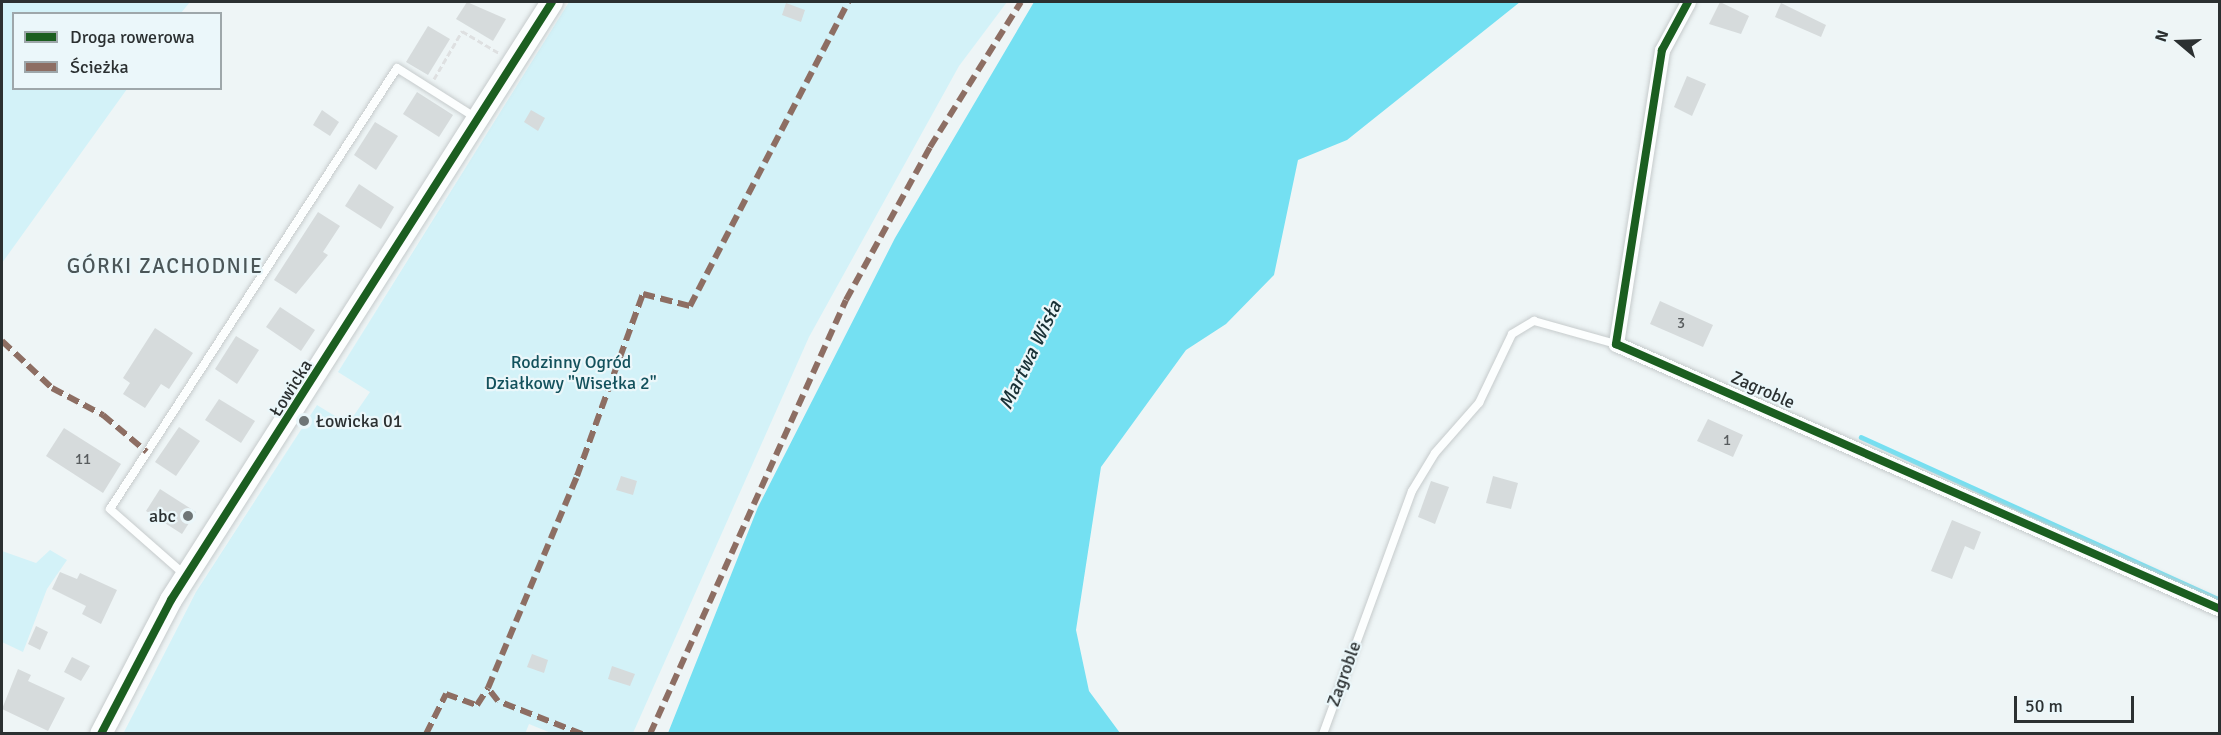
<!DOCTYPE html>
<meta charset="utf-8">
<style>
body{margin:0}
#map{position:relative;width:2221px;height:735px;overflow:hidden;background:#eef5f6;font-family:Signika,sans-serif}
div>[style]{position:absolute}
.green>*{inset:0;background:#d3f2f8}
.water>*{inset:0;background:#74e0f2}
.stream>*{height:4.5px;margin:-2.25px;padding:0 2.25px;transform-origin:2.25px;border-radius:2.25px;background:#74e0f2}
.building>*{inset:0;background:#d6dbdc}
.path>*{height:3px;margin-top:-1.5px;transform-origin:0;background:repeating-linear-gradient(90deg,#dee0e1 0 6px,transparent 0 9px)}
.roads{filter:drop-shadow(0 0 2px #c6cbcc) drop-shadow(0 0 2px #c6cbcc)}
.lane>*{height:8px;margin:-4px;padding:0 4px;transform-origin:4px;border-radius:4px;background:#fcfefe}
.street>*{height:15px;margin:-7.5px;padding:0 7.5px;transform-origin:7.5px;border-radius:7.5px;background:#fcfefe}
.secondary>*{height:22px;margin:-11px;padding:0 11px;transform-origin:11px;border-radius:11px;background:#fcfefe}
.quiet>*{height:6px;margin-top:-3px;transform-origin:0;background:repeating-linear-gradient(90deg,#8d6e63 0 12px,transparent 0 18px)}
.cycleway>*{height:8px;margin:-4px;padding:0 4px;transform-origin:4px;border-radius:4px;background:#1b5e20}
.dots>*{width:16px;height:16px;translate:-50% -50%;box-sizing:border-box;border:3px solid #ebf7fa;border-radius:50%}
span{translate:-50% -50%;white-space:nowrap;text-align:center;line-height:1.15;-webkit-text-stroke:4.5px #ebf7fa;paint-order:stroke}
.number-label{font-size:15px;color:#585c5e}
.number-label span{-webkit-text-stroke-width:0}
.park-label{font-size:18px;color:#13515c}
.street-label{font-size:18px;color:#2b3031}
.poi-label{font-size:18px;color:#2b3031}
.left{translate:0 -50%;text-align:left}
.right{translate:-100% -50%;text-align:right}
.water-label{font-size:20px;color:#183035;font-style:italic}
.quarter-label{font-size:21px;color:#4b5658;letter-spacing:1.5px}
.frame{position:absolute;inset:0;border:3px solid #2b3031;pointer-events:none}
.legend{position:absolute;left:12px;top:12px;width:210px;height:78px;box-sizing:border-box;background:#ebf7fa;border:2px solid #9ea7aa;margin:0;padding:8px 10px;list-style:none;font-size:18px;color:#2b3031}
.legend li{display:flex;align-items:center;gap:12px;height:30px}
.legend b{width:30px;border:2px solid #9ea7aa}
.north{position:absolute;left:2149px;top:12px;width:60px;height:60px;-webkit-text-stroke:4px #ebf7fa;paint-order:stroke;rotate:289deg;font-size:16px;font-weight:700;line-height:24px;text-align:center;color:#2b3031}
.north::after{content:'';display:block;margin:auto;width:21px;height:27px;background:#2b3031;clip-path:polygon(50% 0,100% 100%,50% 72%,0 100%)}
.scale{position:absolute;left:2014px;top:696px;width:120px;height:27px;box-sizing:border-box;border:3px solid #2b3031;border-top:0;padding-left:8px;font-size:18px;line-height:21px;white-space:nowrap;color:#2b3031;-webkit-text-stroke:4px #ebf7fa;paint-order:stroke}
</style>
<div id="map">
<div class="green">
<div style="clip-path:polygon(2px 2px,190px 2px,181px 13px,14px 14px,14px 88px,127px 89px,2px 263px)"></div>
<div style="clip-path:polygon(569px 2px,1007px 2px,959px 66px,809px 337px,633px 733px,551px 733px,529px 724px,525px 734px,123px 734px,196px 592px,317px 405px,348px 424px,370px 392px,338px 372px)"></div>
<div style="clip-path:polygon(50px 550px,67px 560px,47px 589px,23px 652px,2px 642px,2px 551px,36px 563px)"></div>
</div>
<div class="water">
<div style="clip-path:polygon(1034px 2px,1520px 2px,1347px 140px,1298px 160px,1274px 275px,1226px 324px,1186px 350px,1101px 467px,1076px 630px,1089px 691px,1120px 733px,668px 733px,758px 507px,895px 238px)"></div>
</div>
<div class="stream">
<div style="left:1861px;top:437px;width:394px;rotate:24.4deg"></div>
</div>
<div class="building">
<div style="clip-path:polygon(467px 2px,506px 19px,493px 41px,456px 19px)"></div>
<div style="clip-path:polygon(1720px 2px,1749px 16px,1741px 34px,1709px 24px)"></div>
<div style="clip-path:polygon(786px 3px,805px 10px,801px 22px,782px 15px)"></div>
<div style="clip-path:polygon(1781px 3px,1826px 25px,1821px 37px,1775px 17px)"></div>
<div style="clip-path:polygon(428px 26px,450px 39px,428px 75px,406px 62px)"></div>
<div style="clip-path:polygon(1687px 76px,1706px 84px,1692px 116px,1674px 107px)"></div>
<div style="clip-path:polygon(417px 92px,453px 115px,439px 137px,403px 114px)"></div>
<div style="clip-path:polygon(322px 110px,339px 122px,330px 136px,313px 125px)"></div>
<div style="clip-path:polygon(531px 110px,545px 118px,538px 131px,524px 122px)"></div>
<div style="clip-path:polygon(375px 122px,398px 136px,376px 170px,354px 155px)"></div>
<div style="clip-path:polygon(359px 184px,394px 207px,381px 229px,345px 206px)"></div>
<div style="clip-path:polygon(318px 212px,340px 226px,323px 252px,328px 255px,296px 294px,274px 280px)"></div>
<div style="clip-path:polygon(1660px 301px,1713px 325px,1703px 347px,1650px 324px)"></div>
<div style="clip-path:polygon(280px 307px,315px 330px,301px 351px,266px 327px)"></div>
<div style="clip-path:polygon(155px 328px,193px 353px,169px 389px,161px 384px,145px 408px,123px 394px,130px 383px,123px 378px)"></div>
<div style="clip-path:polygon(236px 336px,259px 350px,237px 384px,215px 369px)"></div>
<div style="clip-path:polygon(219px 399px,255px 421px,241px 443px,205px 420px)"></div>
<div style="clip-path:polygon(1708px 419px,1743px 435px,1733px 457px,1697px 441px)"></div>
<div style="clip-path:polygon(179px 427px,200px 441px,176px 476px,155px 462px)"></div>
<div style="clip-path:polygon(64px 428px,121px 464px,103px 493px,46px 456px)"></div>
<div style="clip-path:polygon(621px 476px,637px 481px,633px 495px,616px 490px)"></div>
<div style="clip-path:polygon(1493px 476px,1518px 483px,1511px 509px,1486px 503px)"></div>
<div style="clip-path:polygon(1431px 481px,1449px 487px,1435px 524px,1418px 517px)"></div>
<div style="clip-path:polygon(160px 489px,196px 512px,182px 534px,146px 511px)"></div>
<div style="clip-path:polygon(1952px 520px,1981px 532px,1974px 550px,1965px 546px,1952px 579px,1931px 571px)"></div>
<div style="clip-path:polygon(60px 572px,77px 579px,80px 573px,117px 590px,101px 624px,82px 614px,86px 606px,52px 589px)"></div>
<div style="clip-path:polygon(36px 626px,48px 632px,40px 650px,28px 644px)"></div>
<div style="clip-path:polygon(532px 654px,548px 660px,544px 673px,527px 667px)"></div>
<div style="clip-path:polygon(72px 657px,90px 666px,81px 681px,64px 672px)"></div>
<div style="clip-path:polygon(612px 666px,635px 674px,630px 686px,608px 679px)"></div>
<div style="clip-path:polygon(18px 669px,31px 675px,28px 681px,65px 698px,48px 731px,2px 709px)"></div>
</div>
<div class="path">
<div style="left:434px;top:79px;width:56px;rotate:-59.7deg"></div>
<div style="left:462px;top:31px;width:43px;rotate:30.7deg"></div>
</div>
<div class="roads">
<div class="lane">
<div style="left:185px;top:575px;width:100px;rotate:-138.7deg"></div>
<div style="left:110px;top:509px;width:526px;rotate:-56.94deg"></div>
<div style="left:397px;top:68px;width:93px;rotate:32.3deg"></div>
<div style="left:1323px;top:734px;width:259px;rotate:-69.9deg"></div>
<div style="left:1412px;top:491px;width:44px;rotate:-58.8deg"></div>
<div style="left:1435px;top:453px;width:67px;rotate:-48.7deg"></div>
<div style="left:1479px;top:403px;width:76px;rotate:-64.4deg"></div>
<div style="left:1512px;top:334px;width:26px;rotate:-31deg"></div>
<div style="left:1534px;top:321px;width:85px;rotate:15.7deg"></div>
</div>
<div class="street">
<div style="left:1688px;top:2px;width:55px;rotate:118.4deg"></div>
<div style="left:1662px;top:50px;width:298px;rotate:98.9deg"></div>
<div style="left:1616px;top:344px;width:660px;rotate:23.69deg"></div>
</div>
<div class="secondary">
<div style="left:101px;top:734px;width:151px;rotate:-62.4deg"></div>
<div style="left:171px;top:600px;width:709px;rotate:-57.5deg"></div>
</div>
</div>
<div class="quiet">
<div style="left:2px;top:341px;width:69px;rotate:43.2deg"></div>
<div style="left:52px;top:388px;width:58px;rotate:27.9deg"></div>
<div style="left:103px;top:415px;width:57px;rotate:40.1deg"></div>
<div style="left:426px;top:734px;width:45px;rotate:-63.4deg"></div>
<div style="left:446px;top:694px;width:33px;rotate:20deg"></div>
<div style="left:477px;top:705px;width:20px;rotate:-57deg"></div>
<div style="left:582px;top:734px;width:90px;rotate:-158.6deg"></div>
<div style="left:498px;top:701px;width:16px;rotate:-128deg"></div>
<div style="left:488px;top:688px;width:230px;rotate:-67.2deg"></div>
<div style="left:577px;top:476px;width:194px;rotate:-70.1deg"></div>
<div style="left:643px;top:294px;width:49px;rotate:14.3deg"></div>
<div style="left:690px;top:306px;width:343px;rotate:-62.5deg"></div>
<div style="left:650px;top:734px;width:476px;rotate:-65.7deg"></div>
<div style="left:846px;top:300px;width:175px;rotate:-61.2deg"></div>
<div style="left:930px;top:147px;width:171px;rotate:-57.9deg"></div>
</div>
<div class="cycleway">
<div style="left:1688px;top:2px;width:55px;rotate:118.4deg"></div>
<div style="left:1662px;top:50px;width:298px;rotate:98.9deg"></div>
<div style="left:1616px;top:344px;width:660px;rotate:23.69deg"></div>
<div style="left:101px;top:734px;width:151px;rotate:-62.4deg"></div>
<div style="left:171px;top:600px;width:709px;rotate:-57.5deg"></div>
</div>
<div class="dots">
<div style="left:304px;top:421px;background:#6f7576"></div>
<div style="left:188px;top:516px;background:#6f7576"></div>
</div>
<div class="number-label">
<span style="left:1681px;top:324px">3</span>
<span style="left:1727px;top:441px">1</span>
<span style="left:83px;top:460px">11</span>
</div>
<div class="park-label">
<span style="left:571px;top:373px">Rodzinny Ogród<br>Działkowy "Wisełka 2"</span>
</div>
<div class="street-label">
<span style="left:291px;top:388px;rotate:-58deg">Łowicka</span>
<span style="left:1763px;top:390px;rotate:24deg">Zagroble</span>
<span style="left:1344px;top:674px;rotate:-70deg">Zagroble</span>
</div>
<div class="poi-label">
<span class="left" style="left:316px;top:421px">Łowicka 01</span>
<span class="right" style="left:176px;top:516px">abc</span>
</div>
<div class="water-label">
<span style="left:1030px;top:355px;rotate:-64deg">Martwa Wisła</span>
</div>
<div class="quarter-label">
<span style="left:165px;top:266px">GÓRKI ZACHODNIE</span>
</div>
<div class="frame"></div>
<ul class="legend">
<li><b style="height:8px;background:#1b5e20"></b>Droga rowerowa</li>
<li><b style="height:8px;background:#8d6e63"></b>Ścieżka</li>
</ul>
<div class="north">N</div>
<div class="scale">50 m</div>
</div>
